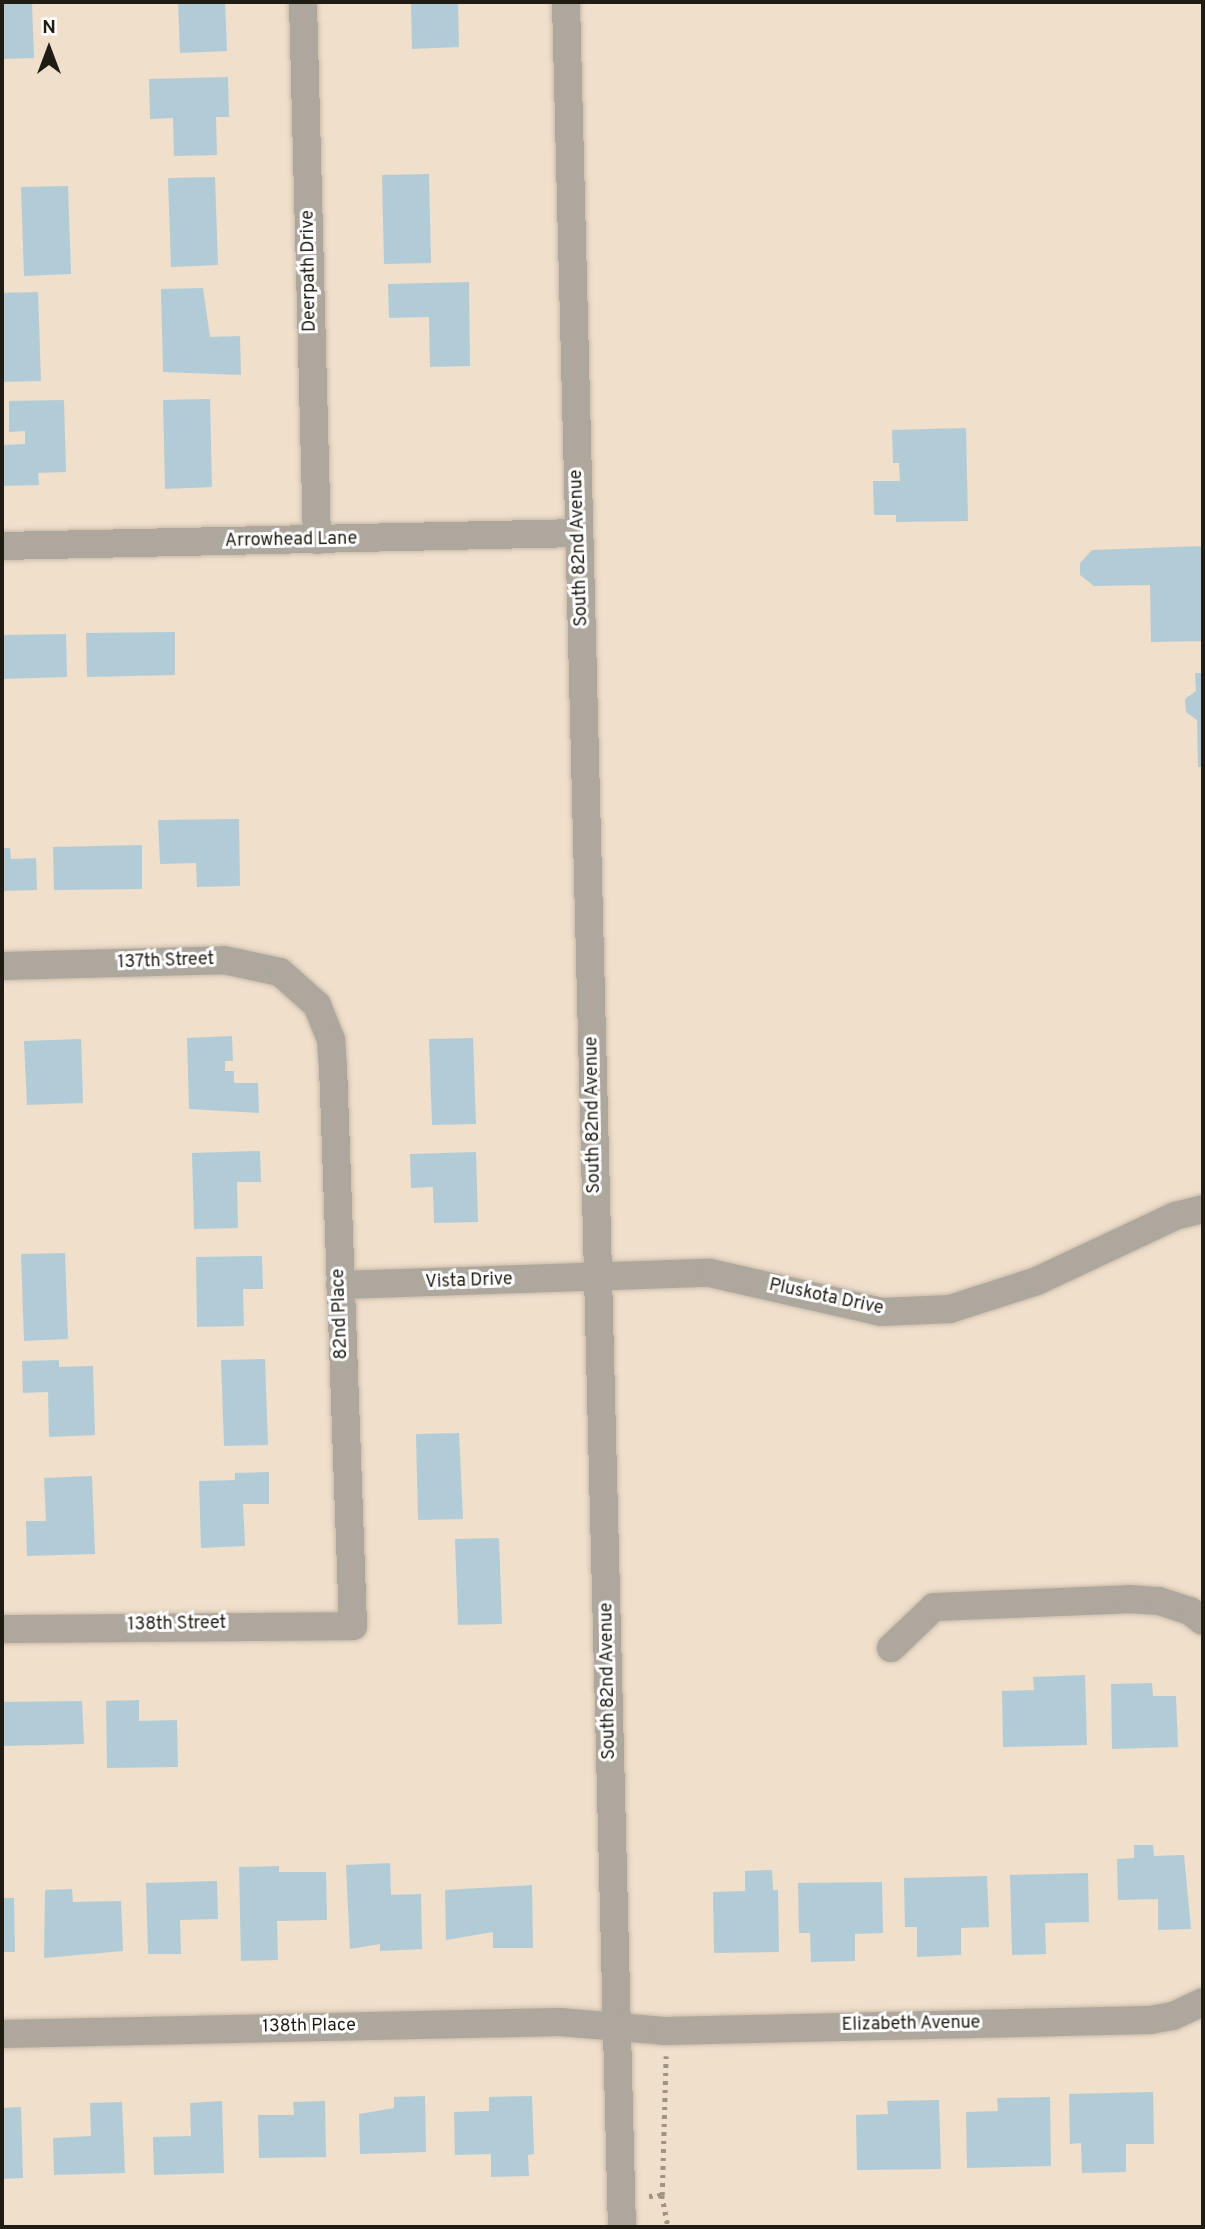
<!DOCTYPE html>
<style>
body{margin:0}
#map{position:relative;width:1205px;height:2229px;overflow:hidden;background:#efdfcb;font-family:Overpass,sans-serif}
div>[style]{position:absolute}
.building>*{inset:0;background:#b1ccd7}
.path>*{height:4.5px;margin-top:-2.25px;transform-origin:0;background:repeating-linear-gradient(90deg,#9f9384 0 3.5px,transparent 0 8.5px)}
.roads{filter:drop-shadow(0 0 2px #cabcaa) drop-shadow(0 0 2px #cabcaa)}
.street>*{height:28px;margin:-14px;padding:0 14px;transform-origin:14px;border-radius:14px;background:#ada79e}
span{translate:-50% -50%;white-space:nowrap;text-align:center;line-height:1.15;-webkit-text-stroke:6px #fff;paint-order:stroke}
.street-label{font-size:18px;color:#201b13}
.frame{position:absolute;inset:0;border:4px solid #201b13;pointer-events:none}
.north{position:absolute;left:14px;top:14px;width:70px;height:70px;-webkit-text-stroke:5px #fff;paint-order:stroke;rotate:0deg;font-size:19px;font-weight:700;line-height:28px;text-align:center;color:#201b13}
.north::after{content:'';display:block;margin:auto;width:24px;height:32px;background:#201b13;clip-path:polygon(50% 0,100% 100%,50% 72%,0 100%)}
</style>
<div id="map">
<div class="building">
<div style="clip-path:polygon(2px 2px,32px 2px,34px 58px,2px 59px)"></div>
<div style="clip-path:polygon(178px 2px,225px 2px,227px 51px,180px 53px)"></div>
<div style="clip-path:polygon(411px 2px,458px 2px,459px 47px,412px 49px)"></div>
<div style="clip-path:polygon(228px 77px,229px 117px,216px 117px,217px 155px,174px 156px,173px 118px,150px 119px,149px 79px)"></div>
<div style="clip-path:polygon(429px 174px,431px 263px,384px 264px,382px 175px)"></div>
<div style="clip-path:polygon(215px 177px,218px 265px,171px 267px,168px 178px)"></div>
<div style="clip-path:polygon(68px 186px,71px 274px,24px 276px,21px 187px)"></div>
<div style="clip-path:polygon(469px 282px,470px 366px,430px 367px,429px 317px,389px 318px,388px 284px)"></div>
<div style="clip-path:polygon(203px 288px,210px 337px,240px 336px,241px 375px,163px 372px,161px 289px)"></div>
<div style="clip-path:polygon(38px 292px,41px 381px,2px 382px,2px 293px)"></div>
<div style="clip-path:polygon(210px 399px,212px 487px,165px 489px,163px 400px)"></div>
<div style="clip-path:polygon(64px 400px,66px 472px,38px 473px,39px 485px,2px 486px,2px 445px,25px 444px,25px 431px,9px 432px,9px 401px)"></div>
<div style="clip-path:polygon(966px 428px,968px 521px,896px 522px,896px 515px,874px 515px,873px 481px,900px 481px,899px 463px,893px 463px,892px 430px)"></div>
<div style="clip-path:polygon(1203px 546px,1203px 641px,1151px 642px,1150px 585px,1094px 586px,1080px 575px,1080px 563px,1092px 550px)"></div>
<div style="clip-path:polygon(175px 632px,175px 675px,87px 677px,86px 633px)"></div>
<div style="clip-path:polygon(66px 634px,67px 677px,2px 679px,2px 635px)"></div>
<div style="clip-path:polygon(1195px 673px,1203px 673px,1203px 767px,1198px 767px,1197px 720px,1186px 712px,1185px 699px,1196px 691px)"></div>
<div style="clip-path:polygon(239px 819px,240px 886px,197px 887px,196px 863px,160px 864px,158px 820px)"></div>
<div style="clip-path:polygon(142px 845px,142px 889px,54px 890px,53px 847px)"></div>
<div style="clip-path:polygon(2px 848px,10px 848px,11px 859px,36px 858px,37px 890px,2px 891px)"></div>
<div style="clip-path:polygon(232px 1036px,233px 1061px,225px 1061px,225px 1071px,234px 1071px,234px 1083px,258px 1083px,259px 1113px,189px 1109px,187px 1038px)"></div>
<div style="clip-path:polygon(473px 1038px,476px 1124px,432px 1125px,429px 1039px)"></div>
<div style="clip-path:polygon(81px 1039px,83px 1103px,27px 1105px,24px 1041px)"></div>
<div style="clip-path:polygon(260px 1151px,261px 1182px,237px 1182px,238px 1228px,194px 1229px,192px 1153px)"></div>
<div style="clip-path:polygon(476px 1152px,478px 1222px,434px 1223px,433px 1187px,411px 1188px,410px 1154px)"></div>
<div style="clip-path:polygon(65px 1253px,68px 1339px,24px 1341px,21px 1254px)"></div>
<div style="clip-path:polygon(262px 1256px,263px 1289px,243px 1289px,244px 1326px,197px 1327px,196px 1257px)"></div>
<div style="clip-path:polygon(265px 1359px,268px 1445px,224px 1446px,221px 1360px)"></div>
<div style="clip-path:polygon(59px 1360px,59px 1367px,93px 1366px,95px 1435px,49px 1437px,48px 1392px,23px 1393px,22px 1361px)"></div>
<div style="clip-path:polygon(459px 1433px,463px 1519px,418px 1520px,416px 1434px)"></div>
<div style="clip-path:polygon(269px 1472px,269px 1504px,243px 1504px,245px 1546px,201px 1548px,199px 1481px,235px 1480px,235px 1473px)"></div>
<div style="clip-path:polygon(92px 1476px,95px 1554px,27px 1556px,26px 1521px,46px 1521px,44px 1478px)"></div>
<div style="clip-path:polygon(499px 1538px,502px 1624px,458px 1625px,455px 1539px)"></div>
<div style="clip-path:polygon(1085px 1675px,1087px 1745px,1003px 1747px,1002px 1691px,1034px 1690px,1033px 1677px)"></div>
<div style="clip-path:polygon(1152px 1683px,1153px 1696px,1176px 1696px,1178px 1747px,1112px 1749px,1111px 1684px)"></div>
<div style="clip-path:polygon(139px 1700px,139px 1721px,177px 1720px,178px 1767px,107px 1768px,106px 1701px)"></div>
<div style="clip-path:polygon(82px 1701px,84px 1744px,2px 1746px,2px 1702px)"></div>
<div style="clip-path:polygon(1134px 1845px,1153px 1845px,1154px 1856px,1184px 1855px,1191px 1929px,1158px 1930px,1158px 1899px,1118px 1900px,1117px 1859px,1134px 1858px)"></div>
<div style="clip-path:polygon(390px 1863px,391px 1895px,421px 1894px,422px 1949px,380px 1951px,380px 1944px,350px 1949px,346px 1865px)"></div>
<div style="clip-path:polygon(279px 1866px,279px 1872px,326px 1872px,327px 1920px,277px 1921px,278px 1960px,241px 1961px,239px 1867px)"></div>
<div style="clip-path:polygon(772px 1870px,773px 1890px,778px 1890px,779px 1952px,714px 1953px,713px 1892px,745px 1891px,745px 1871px)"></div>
<div style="clip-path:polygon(1088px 1873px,1089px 1922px,1045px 1923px,1046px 1954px,1012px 1955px,1010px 1875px)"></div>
<div style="clip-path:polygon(987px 1876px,989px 1927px,961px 1928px,961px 1955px,917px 1957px,917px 1927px,905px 1927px,904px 1878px)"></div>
<div style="clip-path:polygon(217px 1881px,218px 1919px,180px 1920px,181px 1954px,148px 1954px,146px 1883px)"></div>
<div style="clip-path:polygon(882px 1882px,883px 1933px,855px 1934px,855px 1961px,811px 1962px,810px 1933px,799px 1933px,798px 1883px)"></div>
<div style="clip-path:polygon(532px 1885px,533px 1948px,493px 1948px,493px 1932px,446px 1940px,445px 1890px)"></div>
<div style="clip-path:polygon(72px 1889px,73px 1902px,121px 1901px,123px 1951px,44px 1958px,45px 1890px)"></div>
<div style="clip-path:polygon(2px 1898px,14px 1898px,15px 1952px,2px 1952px)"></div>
<div style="clip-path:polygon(1153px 2092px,1154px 2144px,1126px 2144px,1126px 2172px,1082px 2173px,1081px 2143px,1070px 2144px,1069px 2094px)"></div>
<div style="clip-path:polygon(425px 2096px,426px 2152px,360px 2154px,359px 2114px,394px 2108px,394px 2097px)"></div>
<div style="clip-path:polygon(532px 2096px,534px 2154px,528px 2155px,529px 2176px,491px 2177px,491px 2154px,455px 2155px,454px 2112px,489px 2111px,489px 2097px)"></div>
<div style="clip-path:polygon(1050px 2097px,1051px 2166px,967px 2168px,966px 2112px,998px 2111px,997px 2098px)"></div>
<div style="clip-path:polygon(939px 2100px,941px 2169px,857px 2170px,856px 2115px,888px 2114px,887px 2101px)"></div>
<div style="clip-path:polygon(222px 2101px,224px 2173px,154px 2175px,153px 2137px,191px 2136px,190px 2103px)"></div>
<div style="clip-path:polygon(325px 2101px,326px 2157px,259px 2158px,258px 2115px,294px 2115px,293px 2102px)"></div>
<div style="clip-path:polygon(122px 2102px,125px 2173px,54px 2175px,53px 2138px,91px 2136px,90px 2103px)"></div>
<div style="clip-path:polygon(21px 2107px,23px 2178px,2px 2179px,2px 2108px)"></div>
</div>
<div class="path">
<div style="left:662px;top:2195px;width:139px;rotate:-88.4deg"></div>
<div style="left:649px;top:2196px;width:13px;rotate:-4deg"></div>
<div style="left:662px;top:2195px;width:33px;rotate:79deg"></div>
</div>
<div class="roads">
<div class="street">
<div style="left:303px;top:2px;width:538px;rotate:88.51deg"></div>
<div style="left:566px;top:2px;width:2226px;rotate:88.56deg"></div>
<div style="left:2px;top:546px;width:577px;rotate:-1.29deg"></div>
<div style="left:2px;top:966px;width:222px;rotate:-1.5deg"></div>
<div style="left:224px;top:960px;width:57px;rotate:12.1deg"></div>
<div style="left:280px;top:972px;width:50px;rotate:41.7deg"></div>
<div style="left:317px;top:1005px;width:38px;rotate:68deg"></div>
<div style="left:331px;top:1040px;width:26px;rotate:86deg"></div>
<div style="left:333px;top:1066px;width:560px;rotate:87.95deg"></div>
<div style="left:353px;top:1626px;width:351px;rotate:179.5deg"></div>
<div style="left:340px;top:1285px;width:370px;rotate:-1.9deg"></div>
<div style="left:710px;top:1273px;width:175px;rotate:12.8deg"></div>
<div style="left:881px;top:1312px;width:69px;rotate:-2.5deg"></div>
<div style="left:950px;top:1309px;width:91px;rotate:-17.8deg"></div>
<div style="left:1037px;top:1281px;width:153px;rotate:-25.2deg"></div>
<div style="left:1175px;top:1216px;width:29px;rotate:-14deg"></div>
<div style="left:891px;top:1648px;width:59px;rotate:-43.6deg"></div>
<div style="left:934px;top:1607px;width:195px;rotate:-2.3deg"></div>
<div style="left:1129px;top:1599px;width:30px;rotate:4deg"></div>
<div style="left:1159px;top:1601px;width:33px;rotate:18deg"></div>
<div style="left:1190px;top:1611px;width:16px;rotate:38deg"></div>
<div style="left:2px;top:2034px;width:558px;rotate:-1.23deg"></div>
<div style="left:560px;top:2022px;width:104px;rotate:4.9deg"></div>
<div style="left:664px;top:2031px;width:486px;rotate:-1.3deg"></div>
<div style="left:1150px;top:2020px;width:23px;rotate:-10deg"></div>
<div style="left:1173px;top:2016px;width:33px;rotate:-25deg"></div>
</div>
</div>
<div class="street-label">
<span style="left:310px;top:271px;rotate:-91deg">Deerpath Drive</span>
<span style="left:291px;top:541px;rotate:-1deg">Arrowhead Lane</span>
<span style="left:580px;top:548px;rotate:-92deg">South 82nd Avenue</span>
<span style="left:166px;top:962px;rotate:-2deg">137th Street</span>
<span style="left:594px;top:1115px;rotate:-91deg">South 82nd Avenue</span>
<span style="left:469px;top:1282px;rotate:-2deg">Vista Drive</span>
<span style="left:826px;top:1298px;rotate:12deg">Pluskota Drive</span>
<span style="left:341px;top:1314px;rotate:-92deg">82nd Place</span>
<span style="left:177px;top:1625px;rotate:-1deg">138th Street</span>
<span style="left:609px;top:1681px;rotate:-91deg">South 82nd Avenue</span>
<span style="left:911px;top:2025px;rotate:-1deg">Elizabeth Avenue</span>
<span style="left:309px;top:2027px;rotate:-1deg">138th Place</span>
</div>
<div class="frame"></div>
<div class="north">N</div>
</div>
